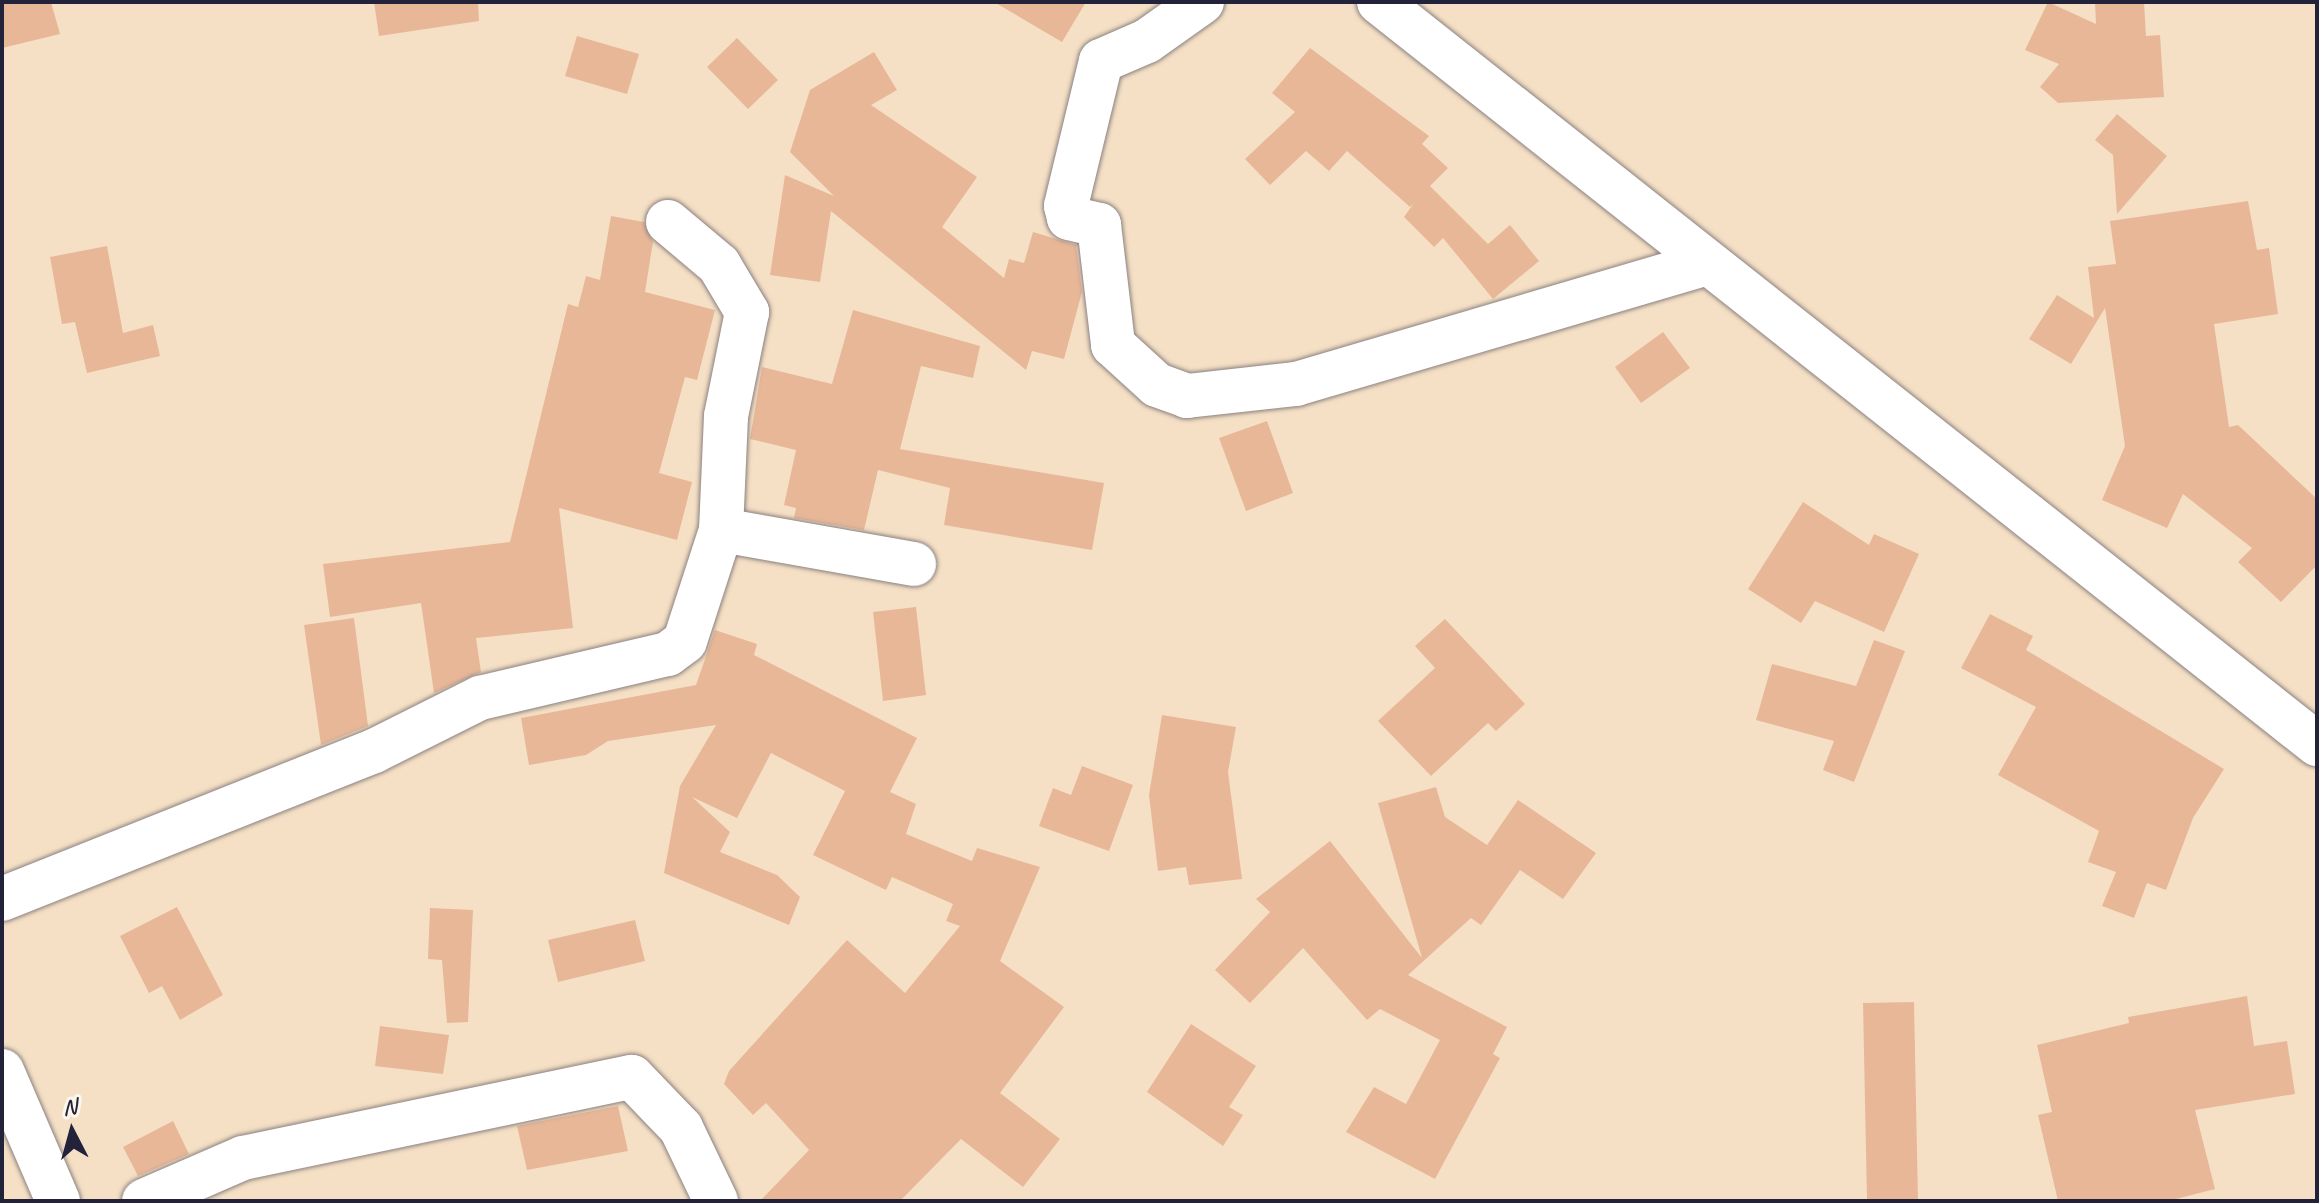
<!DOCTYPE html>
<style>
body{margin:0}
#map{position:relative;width:2319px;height:1203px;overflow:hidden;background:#f5e0c5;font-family:Caveat,sans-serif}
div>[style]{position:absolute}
.building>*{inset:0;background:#e8b798}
.roads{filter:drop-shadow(0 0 2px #8c8180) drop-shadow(0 0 2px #8c8180)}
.minor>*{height:44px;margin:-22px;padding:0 22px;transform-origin:22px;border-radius:22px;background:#fff}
span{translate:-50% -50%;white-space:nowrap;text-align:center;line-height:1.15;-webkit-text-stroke:7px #fbf7ec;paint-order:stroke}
.frame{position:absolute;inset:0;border:4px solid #22223b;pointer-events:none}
.north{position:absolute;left:32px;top:1091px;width:80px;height:80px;-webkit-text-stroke:6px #fbf7ec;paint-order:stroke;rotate:354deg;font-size:22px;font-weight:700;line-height:32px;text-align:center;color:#22223b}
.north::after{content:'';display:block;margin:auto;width:28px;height:36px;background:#22223b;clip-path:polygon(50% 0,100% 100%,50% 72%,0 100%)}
</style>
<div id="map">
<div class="building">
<div style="clip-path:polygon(2px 2px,51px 2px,60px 34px,2px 48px)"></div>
<div style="clip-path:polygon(374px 2px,478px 2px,479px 21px,379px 36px)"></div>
<div style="clip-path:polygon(994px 2px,1086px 2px,1062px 42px)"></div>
<div style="clip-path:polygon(2048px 2px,2096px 24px,2095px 2px,2144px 2px,2146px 36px,2160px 35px,2164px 97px,2058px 103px,2040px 87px,2059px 64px,2025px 50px)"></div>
<div style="clip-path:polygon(577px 36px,639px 54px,627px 94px,565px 76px)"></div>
<div style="clip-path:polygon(737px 38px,778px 80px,748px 109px,707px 67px)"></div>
<div style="clip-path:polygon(1310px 48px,1429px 136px,1422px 144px,1448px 168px,1430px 186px,1488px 244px,1510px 225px,1539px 261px,1493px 299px,1443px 238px,1434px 247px,1404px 217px,1414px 203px,1410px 207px,1347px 151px,1329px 171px,1306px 151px,1270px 185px,1245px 159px,1295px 112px,1272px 93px)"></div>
<div style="clip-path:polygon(874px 52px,897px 90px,871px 105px,977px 177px,942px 227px,1004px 278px,1009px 259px,1024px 263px,1033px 232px,1076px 245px,1082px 292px,1064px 359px,1032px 351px,1026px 370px,831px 211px,820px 282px,770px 275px,785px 175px,834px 196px,790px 152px,810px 90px)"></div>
<div style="clip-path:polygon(2117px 114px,2167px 156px,2117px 214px,2113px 155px,2095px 140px)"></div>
<div style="clip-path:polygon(2248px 201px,2257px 250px,2269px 248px,2278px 314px,2214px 324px,2229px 427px,2238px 425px,2317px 499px,2317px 565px,2281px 602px,2238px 562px,2252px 548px,2183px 494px,2167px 528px,2102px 500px,2125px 446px,2105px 308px,2071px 364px,2029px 339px,2057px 295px,2094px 318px,2088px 267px,2116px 264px,2110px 221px)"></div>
<div style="clip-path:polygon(611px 216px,644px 222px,653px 242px,645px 292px,715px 310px,697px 380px,685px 377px,659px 473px,692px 482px,677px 540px,559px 508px,573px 628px,476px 638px,481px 672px,434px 693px,421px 603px,330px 617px,323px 564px,510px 542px,568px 304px,578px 307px,586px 276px,600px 280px)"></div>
<div style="clip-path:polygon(107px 246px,123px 333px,153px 325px,160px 356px,87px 373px,75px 322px,62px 324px,50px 257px)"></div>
<div style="clip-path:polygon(853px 310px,980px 346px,973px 378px,921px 366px,900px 449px,1104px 483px,1092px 550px,944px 525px,950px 488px,878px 470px,864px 530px,794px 518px,796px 508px,784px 505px,796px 450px,750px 439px,762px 367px,832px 384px)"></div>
<div style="clip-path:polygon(1663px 332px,1690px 368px,1641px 403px,1615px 367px)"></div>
<div style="clip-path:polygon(1267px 421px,1293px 493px,1246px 511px,1219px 438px)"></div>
<div style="clip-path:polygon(1803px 502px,1869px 545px,1874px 534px,1919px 554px,1884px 632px,1815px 601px,1801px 623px,1748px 589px)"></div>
<div style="clip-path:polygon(916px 607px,926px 695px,883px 701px,873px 612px)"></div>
<div style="clip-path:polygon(1990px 614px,2033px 636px,2026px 650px,2224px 769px,2193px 818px,2166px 890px,2147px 883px,2134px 918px,2102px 906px,2116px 872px,2088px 862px,2099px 831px,1998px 775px,2036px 707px,1961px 668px)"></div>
<div style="clip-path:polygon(354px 618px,368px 726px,321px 745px,304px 625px)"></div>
<div style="clip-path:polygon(1445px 619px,1525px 704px,1496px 731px,1488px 723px,1431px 776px,1378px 721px,1435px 668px,1415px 646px)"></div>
<div style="clip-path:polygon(715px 630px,757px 644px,754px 655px,917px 738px,890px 792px,916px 804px,906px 834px,972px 861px,977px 848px,1040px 867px,1000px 961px,1064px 1007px,1000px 1093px,1060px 1139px,1023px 1187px,961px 1139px,900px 1201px,760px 1201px,809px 1150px,766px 1103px,753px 1115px,724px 1084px,729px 1071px,847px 940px,905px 993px,960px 926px,946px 921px,953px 904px,892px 877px,886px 890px,813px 855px,845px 791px,771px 753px,737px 818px,692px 797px,730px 832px,720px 852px,777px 875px,800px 897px,789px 925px,664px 873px,680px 786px,716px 725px,608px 741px,586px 755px,529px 765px,521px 718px,696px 685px)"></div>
<div style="clip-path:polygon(1874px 640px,1905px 651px,1854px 782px,1823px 770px,1834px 741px,1756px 720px,1772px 664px,1856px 686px)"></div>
<div style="clip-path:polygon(1162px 715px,1236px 727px,1228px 772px,1242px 879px,1189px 885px,1186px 867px,1158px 871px,1149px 795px)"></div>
<div style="clip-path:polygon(1082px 766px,1133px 785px,1109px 851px,1039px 826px,1053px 788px,1071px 795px)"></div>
<div style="clip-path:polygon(1436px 787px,1445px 817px,1487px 845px,1518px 800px,1596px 853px,1563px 899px,1520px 870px,1481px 925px,1471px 918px,1408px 975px,1507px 1027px,1493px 1054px,1500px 1058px,1435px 1179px,1346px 1132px,1374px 1087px,1406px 1104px,1440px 1040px,1380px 1009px,1367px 1020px,1303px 948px,1250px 1003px,1215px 970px,1270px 912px,1256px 899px,1330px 841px,1422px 958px,1378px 803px)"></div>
<div style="clip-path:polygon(177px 907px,223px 995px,180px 1020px,162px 986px,149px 993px,120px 936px)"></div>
<div style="clip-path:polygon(430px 908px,473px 910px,468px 1022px,447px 1023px,442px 960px,428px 959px)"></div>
<div style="clip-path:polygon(635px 920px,645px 961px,558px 982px,548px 940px)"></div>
<div style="clip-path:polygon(2247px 996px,2254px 1046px,2287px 1041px,2295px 1094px,2195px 1110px,2215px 1189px,2168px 1201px,2058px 1201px,2038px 1115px,2052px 1112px,2037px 1045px,2129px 1023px,2128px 1017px)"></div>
<div style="clip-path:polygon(1914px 1002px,1918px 1201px,1867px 1201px,1863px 1003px)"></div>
<div style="clip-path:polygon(1191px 1024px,1256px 1066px,1229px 1107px,1243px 1115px,1223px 1146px,1147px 1092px)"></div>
<div style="clip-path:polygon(380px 1026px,449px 1035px,443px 1074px,375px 1066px)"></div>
<div style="clip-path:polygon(618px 1106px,628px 1151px,527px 1170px,517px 1126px)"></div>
<div style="clip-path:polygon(173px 1121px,189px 1154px,138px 1176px,123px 1147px)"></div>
</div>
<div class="roads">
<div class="minor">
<div style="left:1202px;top:2px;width:67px;rotate:144.7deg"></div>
<div style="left:1147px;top:41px;width:50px;rotate:156.5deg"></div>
<div style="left:1101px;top:61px;width:149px;rotate:103.6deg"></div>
<div style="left:1066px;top:206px;width:12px;rotate:76deg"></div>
<div style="left:1069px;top:218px;width:31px;rotate:13deg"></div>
<div style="left:1099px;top:225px;width:121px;rotate:83.3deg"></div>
<div style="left:1113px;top:345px;width:59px;rotate:42.3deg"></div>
<div style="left:1157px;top:385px;width:32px;rotate:20deg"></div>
<div style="left:1187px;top:396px;width:110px;rotate:-6.3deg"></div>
<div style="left:1296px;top:384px;width:424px;rotate:-16.4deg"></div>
<div style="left:1379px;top:2px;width:1196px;rotate:38.35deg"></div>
<div style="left:668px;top:222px;width:67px;rotate:40.1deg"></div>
<div style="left:719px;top:265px;width:55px;rotate:59.2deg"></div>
<div style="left:747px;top:312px;width:106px;rotate:101.4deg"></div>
<div style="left:726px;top:416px;width:114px;rotate:92.5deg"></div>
<div style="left:2px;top:899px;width:400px;rotate:-21.7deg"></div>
<div style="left:374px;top:751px;width:119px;rotate:-26.6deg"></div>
<div style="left:480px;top:698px;width:193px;rotate:-13.2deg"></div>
<div style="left:668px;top:654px;width:21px;rotate:-37deg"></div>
<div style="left:685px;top:641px;width:117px;rotate:-72deg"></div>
<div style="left:721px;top:530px;width:196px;rotate:10deg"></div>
<div style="left:2px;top:1071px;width:142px;rotate:66.7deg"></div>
<div style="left:144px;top:1201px;width:108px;rotate:-23.5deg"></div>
<div style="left:243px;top:1158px;width:397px;rotate:-11.8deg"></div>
<div style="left:632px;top:1077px;width:71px;rotate:46.1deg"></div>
<div style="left:681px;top:1128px;width:81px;rotate:64.4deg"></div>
</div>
</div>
<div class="frame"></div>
<div class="north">N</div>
</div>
